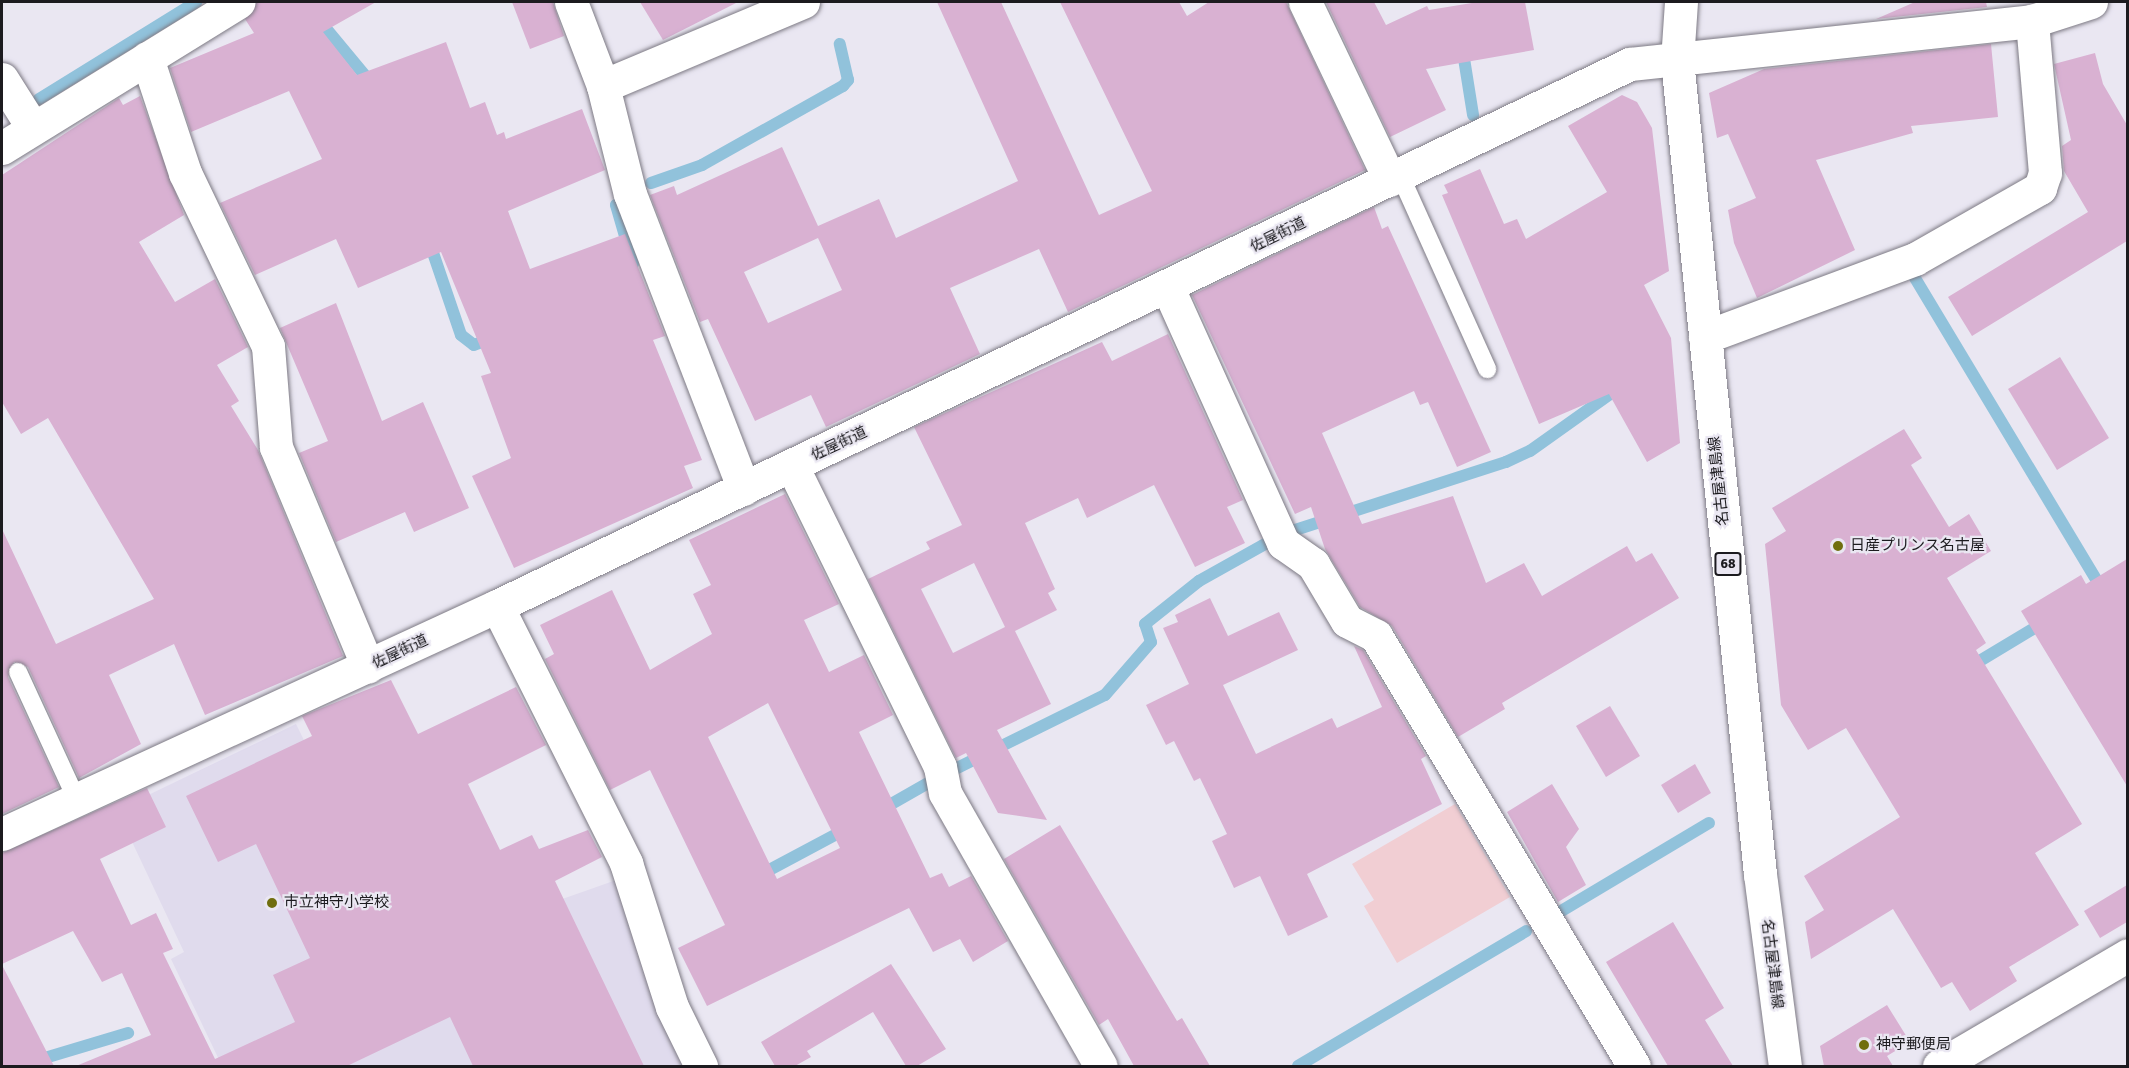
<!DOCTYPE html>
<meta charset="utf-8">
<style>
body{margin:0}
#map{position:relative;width:2129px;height:1068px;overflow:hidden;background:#eae7f2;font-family:Signika,"Noto Sans JP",sans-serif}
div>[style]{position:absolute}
.built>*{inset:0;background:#e0dbed}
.green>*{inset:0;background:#f1ced3}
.stream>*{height:12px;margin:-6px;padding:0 6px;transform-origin:6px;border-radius:6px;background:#91c2db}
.building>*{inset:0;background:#d9b1d2}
.roads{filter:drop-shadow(0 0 2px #7d7a84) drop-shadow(0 0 2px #7d7a84)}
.service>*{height:18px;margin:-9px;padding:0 9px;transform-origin:9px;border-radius:9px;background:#fff}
.minor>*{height:33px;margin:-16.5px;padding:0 16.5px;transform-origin:16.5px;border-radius:16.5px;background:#fff}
.primary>*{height:33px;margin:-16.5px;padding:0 16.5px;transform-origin:16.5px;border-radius:16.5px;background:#fff}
.dots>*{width:16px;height:16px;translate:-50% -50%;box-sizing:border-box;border:3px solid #eae7f2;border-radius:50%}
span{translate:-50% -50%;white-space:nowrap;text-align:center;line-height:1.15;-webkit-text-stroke:4.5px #eae7f2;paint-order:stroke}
.shield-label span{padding:2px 4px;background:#eae7f2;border:2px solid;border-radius:4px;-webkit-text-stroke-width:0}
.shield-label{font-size:14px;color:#1c1b1f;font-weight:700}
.street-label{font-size:15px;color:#1c1b1f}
.poi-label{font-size:15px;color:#1c1b1f}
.left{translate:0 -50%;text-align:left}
.frame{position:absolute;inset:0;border:3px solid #1c1b1f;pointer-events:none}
</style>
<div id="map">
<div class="built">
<div style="clip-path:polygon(296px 724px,414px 963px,514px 916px,622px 878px,689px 1066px,222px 1066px,171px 959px,184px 952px,117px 810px)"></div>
</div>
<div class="green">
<div style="clip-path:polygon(1455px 804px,1510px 897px,1397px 963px,1364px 906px,1374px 900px,1352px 864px)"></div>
</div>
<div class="stream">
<div style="left:304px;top:2px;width:107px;rotate:50.3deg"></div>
<div style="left:1462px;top:46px;width:70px;rotate:80.9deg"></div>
<div style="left:39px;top:99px;width:185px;rotate:-31.7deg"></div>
<div style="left:651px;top:183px;width:54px;rotate:-19.4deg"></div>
<div style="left:702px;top:165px;width:162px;rotate:-29.3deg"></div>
<div style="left:843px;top:86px;width:8px;rotate:-50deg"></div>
<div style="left:848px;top:80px;width:37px;rotate:-103deg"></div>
<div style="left:624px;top:203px;width:8px;rotate:166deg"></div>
<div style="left:616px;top:205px;width:61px;rotate:73.9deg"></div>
<div style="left:429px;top:241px;width:99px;rotate:71.2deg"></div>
<div style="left:461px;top:335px;width:16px;rotate:38deg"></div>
<div style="left:474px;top:345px;width:19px;rotate:-21deg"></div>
<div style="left:1912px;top:273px;width:372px;rotate:59deg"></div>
<div style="left:1292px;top:531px;width:225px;rotate:-17.9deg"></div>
<div style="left:1506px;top:462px;width:26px;rotate:-25deg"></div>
<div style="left:1530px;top:451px;width:114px;rotate:-35.4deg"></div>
<div style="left:1968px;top:668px;width:91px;rotate:-31.1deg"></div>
<div style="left:953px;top:770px;width:169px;rotate:-26.3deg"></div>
<div style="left:1105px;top:695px;width:70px;rotate:-49deg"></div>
<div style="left:1151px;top:642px;width:19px;rotate:-108deg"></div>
<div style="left:1145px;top:624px;width:69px;rotate:-38.5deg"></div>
<div style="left:1199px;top:581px;width:84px;rotate:-29.3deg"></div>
<div style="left:879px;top:811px;width:56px;rotate:-29.7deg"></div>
<div style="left:758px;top:876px;width:102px;rotate:-28.1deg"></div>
<div style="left:1563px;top:910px;width:170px;rotate:-30.8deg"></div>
<div style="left:18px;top:1066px;width:115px;rotate:-16.7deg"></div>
<div style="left:1298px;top:1066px;width:265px;rotate:-30.6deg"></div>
</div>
<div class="building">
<div style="clip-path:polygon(257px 2px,376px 2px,323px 32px,357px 75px,446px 42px,470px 108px,485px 102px,497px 135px,504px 132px,506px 139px,582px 109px,605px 170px,508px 211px,530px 269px,625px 234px,665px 336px,653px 340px,702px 460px,684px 466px,693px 488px,514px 568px,472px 476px,511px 458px,481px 376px,491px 373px,441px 252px,358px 288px,336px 239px,255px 275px,220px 203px,322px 159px,289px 91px,191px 132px,170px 68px,254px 33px,245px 19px)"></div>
<div style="clip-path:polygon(512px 2px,553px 2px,564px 36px,530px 49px)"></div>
<div style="clip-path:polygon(640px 2px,738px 2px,663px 40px)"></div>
<div style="clip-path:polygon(evenodd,937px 2px,1001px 2px,1099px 215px,1152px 191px,1060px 2px,1179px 2px,1187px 16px,1209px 2px,1286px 2px,1365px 170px,1068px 312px,1039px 249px,950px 288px,980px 354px,826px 427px,811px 395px,755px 421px,708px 319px,700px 322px,650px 195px,674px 186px,677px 195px,782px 147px,818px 226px,879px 199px,896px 238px,1018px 181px,937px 2px,818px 238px,842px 290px,768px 323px,744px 272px,818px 238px)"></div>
<div style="clip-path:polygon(1326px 2px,1374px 2px,1386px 25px,1427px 6px,1429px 10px,1478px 2px,1525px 2px,1534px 50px,1426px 69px,1446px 110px,1390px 137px)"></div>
<div style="clip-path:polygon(1915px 2px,1986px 2px,1987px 7px,1876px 19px)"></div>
<div style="clip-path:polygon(1991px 44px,1998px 117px,1911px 126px,1913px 133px,1816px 160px,1855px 250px,1757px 298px,1734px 243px,1728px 210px,1756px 198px,1728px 134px,1717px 138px,1709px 93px,1764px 69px)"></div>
<div style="clip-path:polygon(2095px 53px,2103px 84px,2127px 125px,2127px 241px,1972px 336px,1948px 297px,2088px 212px,2064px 171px,2062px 146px,2071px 140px,2054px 64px)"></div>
<div style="clip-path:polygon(1622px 95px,1637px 102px,1652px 128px,1669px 271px,1644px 285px,1671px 338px,1680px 443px,1647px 462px,1609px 394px,1539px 424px,1442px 195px,1448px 193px,1444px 185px,1480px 169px,1504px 224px,1517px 219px,1526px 239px,1607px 192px,1568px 126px)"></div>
<div style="clip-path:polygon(140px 96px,184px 215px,139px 242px,175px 302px,215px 279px,248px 347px,217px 365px,239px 401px,231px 406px,258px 450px,343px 656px,205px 715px,174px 644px,109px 675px,141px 744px,79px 778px,28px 667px,14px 662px,8px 677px,59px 787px,2px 814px,2px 529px,56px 644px,154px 599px,48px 418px,21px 434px,2px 402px,2px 175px,119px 98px,123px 105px)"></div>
<div style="clip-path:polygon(1374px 207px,1382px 229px,1388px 226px,1491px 452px,1457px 467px,1428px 402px,1420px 405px,1414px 391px,1322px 433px,1362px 524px,1453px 496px,1486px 583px,1524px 563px,1542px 596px,1627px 546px,1636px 562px,1652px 553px,1679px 598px,1502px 703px,1505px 709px,1458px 737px,1392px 626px,1360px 607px,1325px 549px,1311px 507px,1295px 514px,1192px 295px)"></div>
<div style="clip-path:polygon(336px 303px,382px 421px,423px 402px,469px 508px,414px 532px,405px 512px,336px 542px,299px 453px,328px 441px,280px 328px)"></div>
<div style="clip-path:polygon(evenodd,1168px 334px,1243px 500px,1227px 507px,1245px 543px,1195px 567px,1154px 485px,1087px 518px,1078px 498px,1025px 523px,1055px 589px,1048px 593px,1057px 610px,1015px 631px,1051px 704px,997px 730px,1047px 820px,998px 813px,966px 753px,956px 758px,868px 579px,930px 549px,926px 542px,962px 525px,914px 427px,1102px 342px,1112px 361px,1168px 334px,974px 563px,1005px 627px,953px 653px,921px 589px,974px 563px)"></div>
<div style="clip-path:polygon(2060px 357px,2109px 438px,2057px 470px,2008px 389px)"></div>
<div style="clip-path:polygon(1904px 429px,1922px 458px,1911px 465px,1949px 527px,1969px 514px,1991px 551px,1947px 578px,1986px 643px,1976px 650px,2082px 824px,2035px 853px,2079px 925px,2009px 967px,2017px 981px,1970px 1011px,1952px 982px,1941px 988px,1893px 909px,1811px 959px,1805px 922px,1824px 910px,1804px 876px,1900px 817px,1846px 728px,1808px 750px,1781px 705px,1765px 544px,1786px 531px,1772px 508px)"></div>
<div style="clip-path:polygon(evenodd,785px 494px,839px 604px,804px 620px,829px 672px,864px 655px,893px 715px,859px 732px,930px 878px,942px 873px,949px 887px,971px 876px,1008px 941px,973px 962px,960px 939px,933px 952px,909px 908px,707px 1006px,678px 948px,725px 925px,650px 770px,610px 790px,545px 659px,554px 654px,540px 625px,612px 590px,650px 670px,712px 634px,693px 594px,711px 585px,689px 540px,785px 494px,768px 703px,840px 848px,777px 879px,708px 737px,768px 703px)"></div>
<div style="clip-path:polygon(2127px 559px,2127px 786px,2021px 611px,2081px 575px,2086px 584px)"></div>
<div style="clip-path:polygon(1210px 598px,1228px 636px,1279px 612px,1298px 650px,1223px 685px,1256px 754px,1332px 718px,1337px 728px,1382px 707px,1354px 646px,1363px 650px,1426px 756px,1421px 759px,1442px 804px,1307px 874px,1328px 917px,1288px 936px,1260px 876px,1234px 888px,1212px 841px,1227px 834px,1200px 778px,1194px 781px,1174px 741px,1166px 745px,1146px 705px,1189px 684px,1163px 628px,1178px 622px,1175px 615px)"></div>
<div style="clip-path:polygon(391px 680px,418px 734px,516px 687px,546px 745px,468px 784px,500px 850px,532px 835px,539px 849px,588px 830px,602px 857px,555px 881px,644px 1066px,473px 1066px,450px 1017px,347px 1066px,76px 1066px,151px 1035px,122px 973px,102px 982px,73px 931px,2px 964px,2px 853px,147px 788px,166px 827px,100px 859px,131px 925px,156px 913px,173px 949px,163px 953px,215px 1059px,295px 1022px,273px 975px,310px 958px,256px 844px,218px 862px,186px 796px,312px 736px,302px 716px)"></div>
<div style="clip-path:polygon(1610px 706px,1640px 756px,1606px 777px,1576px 726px)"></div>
<div style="clip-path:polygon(1695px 764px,1711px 793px,1678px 813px,1661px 785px)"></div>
<div style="clip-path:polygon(1552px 784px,1579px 829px,1566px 847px,1586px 885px,1558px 902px,1507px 812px)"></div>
<div style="clip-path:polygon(1060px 825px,1177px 1021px,1182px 1018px,1210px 1066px,1134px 1066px,1108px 1019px,1099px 1025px,1004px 859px)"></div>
<div style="clip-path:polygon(2127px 885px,2127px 922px,2100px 938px,2084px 911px)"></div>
<div style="clip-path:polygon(1673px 922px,1724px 1008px,1705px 1020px,1733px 1066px,1668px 1066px,1606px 962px)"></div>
<div style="clip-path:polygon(891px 964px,946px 1049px,917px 1066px,906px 1066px,873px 1012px,807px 1051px,811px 1057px,795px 1066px,775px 1066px,761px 1042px)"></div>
<div style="clip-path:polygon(2px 965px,54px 1066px,2px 1066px)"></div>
<div style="clip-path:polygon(1887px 1005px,1910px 1042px,1887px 1056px,1893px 1066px,1824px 1066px,1820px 1046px)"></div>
</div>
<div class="roads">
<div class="service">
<div style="left:1400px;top:175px;width:213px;rotate:65.8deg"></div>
<div style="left:18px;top:672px;width:141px;rotate:65.3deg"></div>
</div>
<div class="minor">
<div style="left:571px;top:2px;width:90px;rotate:69.1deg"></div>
<div style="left:603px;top:86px;width:111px;rotate:76deg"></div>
<div style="left:630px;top:194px;width:316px;rotate:68.9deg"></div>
<div style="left:1305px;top:2px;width:197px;rotate:64.5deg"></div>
<div style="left:147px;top:58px;width:121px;rotate:71.7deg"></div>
<div style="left:185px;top:173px;width:192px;rotate:64.4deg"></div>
<div style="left:268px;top:346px;width:101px;rotate:85.5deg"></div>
<div style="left:276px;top:447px;width:238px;rotate:67.3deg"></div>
<div style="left:2px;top:79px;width:58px;rotate:57.7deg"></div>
<div style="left:603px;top:86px;width:217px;rotate:-22.8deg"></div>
<div style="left:2px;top:148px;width:278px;rotate:-31.7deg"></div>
<div style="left:1168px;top:288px;width:280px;rotate:65.7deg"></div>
<div style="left:1283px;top:543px;width:37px;rotate:35deg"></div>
<div style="left:1313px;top:564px;width:66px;rotate:59.2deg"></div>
<div style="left:1347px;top:621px;width:33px;rotate:27deg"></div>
<div style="left:1376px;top:636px;width:501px;rotate:59.04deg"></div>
<div style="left:1705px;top:337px;width:224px;rotate:-20.4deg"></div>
<div style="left:1915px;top:259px;width:144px;rotate:-29.6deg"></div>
<div style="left:2040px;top:188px;width:16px;rotate:-72deg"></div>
<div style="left:2045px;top:173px;width:153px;rotate:-94.9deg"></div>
<div style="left:792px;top:466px;width:335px;rotate:63.8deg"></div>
<div style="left:940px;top:767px;width:26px;rotate:79deg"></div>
<div style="left:945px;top:793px;width:314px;rotate:60.3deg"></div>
<div style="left:497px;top:606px;width:288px;rotate:63.3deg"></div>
<div style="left:626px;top:863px;width:151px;rotate:72.3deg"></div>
<div style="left:672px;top:1007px;width:66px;rotate:63.8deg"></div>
<div style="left:2px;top:834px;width:545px;rotate:-24.73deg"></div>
<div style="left:497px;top:606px;width:1256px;rotate:-25.57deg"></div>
<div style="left:1630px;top:64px;width:404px;rotate:-6.1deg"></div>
<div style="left:2032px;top:21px;width:62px;rotate:-17.9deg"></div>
<div style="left:1939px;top:1066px;width:219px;rotate:-30.4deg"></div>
</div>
<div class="primary">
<div style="left:1681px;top:2px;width:58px;rotate:93.9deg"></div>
<div style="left:1677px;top:60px;width:818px;rotate:84.18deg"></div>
<div style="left:1760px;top:874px;width:194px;rotate:82.6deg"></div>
</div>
</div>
<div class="dots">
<div style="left:1838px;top:546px;background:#706e0e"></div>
<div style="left:272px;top:903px;background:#706e0e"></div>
<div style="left:1864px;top:1045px;background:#706e0e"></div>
</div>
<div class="shield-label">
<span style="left:1728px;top:564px">68</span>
</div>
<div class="street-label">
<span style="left:1278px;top:235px;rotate:-26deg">佐屋街道</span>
<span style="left:839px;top:444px;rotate:-25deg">佐屋街道</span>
<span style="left:1719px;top:481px;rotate:-96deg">名古屋津島線</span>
<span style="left:400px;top:652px;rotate:-25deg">佐屋街道</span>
<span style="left:1772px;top:964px;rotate:83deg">名古屋津島線</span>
</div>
<div class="poi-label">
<span class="left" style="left:1850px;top:546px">日産プリンス名古屋</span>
<span class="left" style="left:284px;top:903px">市立神守小学校</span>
<span class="left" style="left:1876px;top:1045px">神守郵便局</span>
</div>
<div class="frame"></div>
</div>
